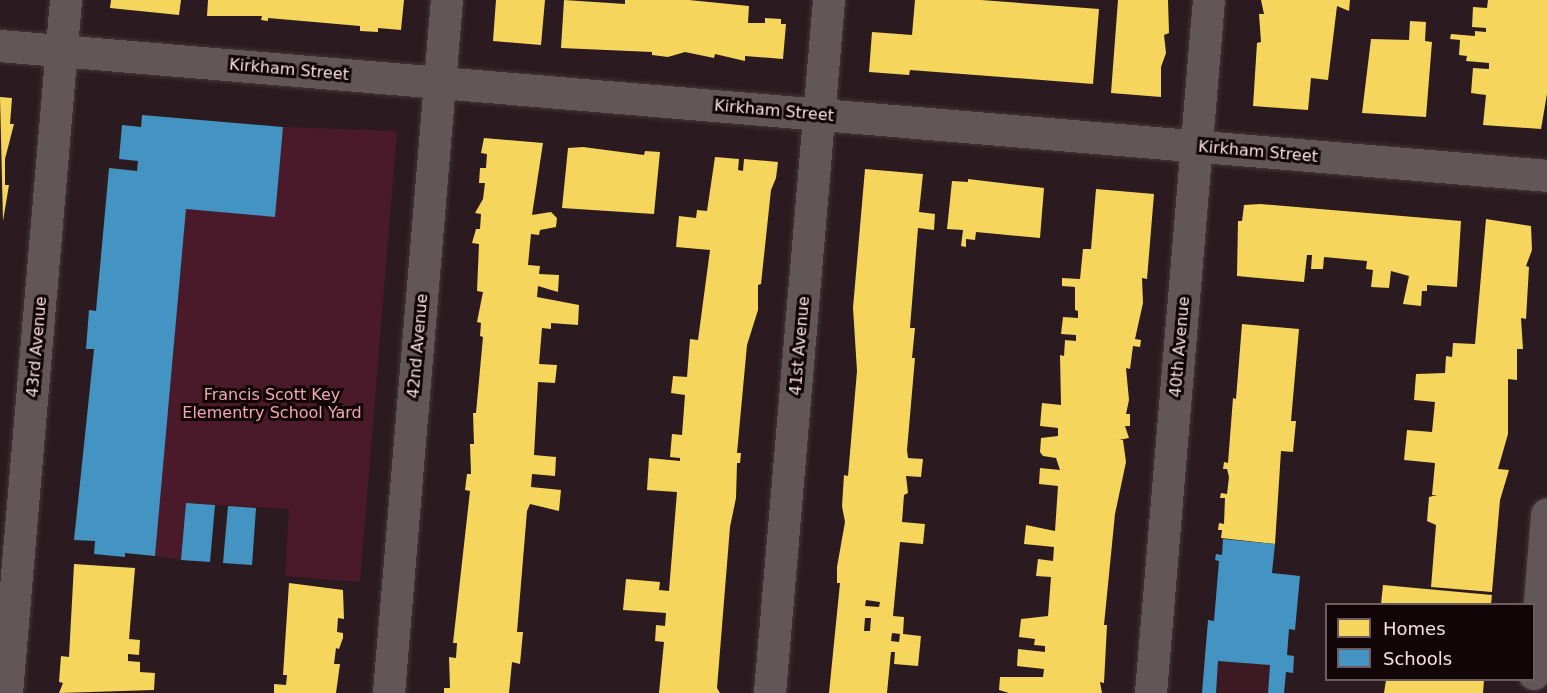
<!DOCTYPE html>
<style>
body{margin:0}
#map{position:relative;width:1547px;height:693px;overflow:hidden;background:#2b1b20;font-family:"DejaVu Sans",sans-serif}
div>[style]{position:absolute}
.built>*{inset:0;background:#3c1a24}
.green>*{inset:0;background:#4a1a2a}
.homes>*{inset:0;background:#f6d55c}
.schools>*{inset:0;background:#4393c3}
.roads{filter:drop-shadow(0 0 2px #443639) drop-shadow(0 0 2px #443639)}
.street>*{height:32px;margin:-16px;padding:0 16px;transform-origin:16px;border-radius:16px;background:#635659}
span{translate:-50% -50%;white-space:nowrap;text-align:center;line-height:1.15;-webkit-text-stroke:6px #110508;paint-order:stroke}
.street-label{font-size:16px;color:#f5e0e4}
.park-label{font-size:16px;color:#f2a5b7}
.legend{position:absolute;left:1325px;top:603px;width:210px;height:78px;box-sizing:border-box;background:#110508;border:2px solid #6c5d60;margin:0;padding:8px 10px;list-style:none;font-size:18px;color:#f5e0e4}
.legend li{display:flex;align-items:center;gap:12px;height:30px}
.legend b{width:30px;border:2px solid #6c5d60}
</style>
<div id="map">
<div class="built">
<div style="clip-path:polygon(1219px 568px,1300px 576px,1295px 630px,1289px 630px,1287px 655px,1294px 656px,1293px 673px,1286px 672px,1284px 693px,1202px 693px,1208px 620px,1214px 620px)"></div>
</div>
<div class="green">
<div style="clip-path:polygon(283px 127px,397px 131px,360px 582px,285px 576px,289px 509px,186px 503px,181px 560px,155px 556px,186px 209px)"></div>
</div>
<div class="homes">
<div style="clip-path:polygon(111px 0,181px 0,179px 15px,110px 8px)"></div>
<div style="clip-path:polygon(208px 0,404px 0,401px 30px,378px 28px,378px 32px,360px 31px,360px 26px,268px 18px,268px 21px,261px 20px,262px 16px,207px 16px)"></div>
<div style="clip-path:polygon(496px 0,545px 0,541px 45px,493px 41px)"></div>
<div style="clip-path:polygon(564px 0,625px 4px,625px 0,689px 0,749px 6px,748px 23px,765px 23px,765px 18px,781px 19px,781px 24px,786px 24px,783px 59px,745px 56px,745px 61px,715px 54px,714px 58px,685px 52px,668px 57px,652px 55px,652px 52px,561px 48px)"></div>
<div style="clip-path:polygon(915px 0,981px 0,1099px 9px,1093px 84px,910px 70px,909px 75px,869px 72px,872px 32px,912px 35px)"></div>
<div style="clip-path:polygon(1118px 0,1168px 0,1169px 33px,1164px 35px,1166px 53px,1161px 67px,1161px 97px,1111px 93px)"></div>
<div style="clip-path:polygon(1261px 0,1350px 0,1349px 11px,1337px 6px,1328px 80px,1311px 78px,1308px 110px,1253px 106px,1257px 43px,1261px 42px,1259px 14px,1264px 14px)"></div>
<div style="clip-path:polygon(1488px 0,1547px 0,1547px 94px,1541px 129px,1483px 125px,1486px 95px,1471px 93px,1473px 68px,1489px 69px,1489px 63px,1466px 61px,1467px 56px,1459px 55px,1460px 40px,1450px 39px,1451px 34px,1475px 36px,1475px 31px,1486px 32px,1486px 28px,1472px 27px,1473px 7px,1487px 8px)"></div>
<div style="clip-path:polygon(1410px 21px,1426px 22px,1425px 41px,1432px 42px,1426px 117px,1362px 113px,1371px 39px,1409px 40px)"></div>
<div style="clip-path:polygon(0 97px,12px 98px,10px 124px,14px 124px,5px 159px,5px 185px,9px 185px,3px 221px)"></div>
<div style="clip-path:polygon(484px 138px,543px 143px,532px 215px,551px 212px,557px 218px,556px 227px,540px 230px,539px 235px,531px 234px,528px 265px,540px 266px,539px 274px,559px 275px,558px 292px,538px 286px,537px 297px,579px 305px,578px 325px,551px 323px,551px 329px,542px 328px,539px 364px,557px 365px,555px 383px,538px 382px,534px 455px,556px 457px,555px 476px,532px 474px,531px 487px,561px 490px,559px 511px,530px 504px,527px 511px,517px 632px,523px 632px,520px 664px,512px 662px,509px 693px,444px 693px,444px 688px,450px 688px,449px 657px,456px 658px,457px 643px,453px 643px,470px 491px,465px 490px,467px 474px,471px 474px,470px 444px,474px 444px,473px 413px,476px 413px,483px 337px,480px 336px,481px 323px,477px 322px,483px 292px,477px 291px,479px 244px,472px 243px,476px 229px,480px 229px,481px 214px,475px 213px,483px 199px,485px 183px,479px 183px,480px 168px,486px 168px,487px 154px,481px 153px)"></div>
<div style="clip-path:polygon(583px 147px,644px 155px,645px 151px,660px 152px,654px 214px,562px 208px,568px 148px)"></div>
<div style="clip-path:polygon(715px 157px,739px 159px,738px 170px,743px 171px,744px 159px,778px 162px,776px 178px,771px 190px,761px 284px,758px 285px,758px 310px,747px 345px,737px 453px,741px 453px,740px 463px,737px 463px,736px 498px,730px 527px,717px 688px,720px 693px,659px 693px,664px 642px,655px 641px,656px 625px,665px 626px,666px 613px,623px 610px,626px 579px,660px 582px,659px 590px,669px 591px,677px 492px,647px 490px,649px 458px,680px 461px,680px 458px,670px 457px,672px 434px,682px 435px,685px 395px,671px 393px,673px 376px,687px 377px,690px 339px,698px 340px,710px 250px,676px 247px,679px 216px,696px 218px,697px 210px,707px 211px)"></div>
<div style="clip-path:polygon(evenodd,865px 169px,923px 174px,919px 212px,935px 214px,934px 230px,918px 228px,910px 328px,915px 328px,912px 358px,915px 358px,907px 450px,908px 458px,923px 459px,921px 477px,906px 476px,908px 493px,904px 495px,902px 522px,925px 524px,923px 544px,900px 542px,893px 616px,904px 617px,903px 634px,921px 636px,918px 666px,894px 664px,895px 652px,891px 652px,887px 693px,829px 693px,840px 583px,837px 583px,837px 567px,845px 522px,842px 506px,844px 475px,848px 476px,857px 371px,853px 308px,865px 169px,866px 600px,880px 602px,879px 607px,865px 606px,866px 600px,865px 169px,865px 618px,871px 618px,870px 631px,864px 631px,865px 618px,865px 169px,892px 633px,900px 634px,899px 642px,891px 641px,892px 633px)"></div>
<div style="clip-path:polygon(968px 179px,1044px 188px,1040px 238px,976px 232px,975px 240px,966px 239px,966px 247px,961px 246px,963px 230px,947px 229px,952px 181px,968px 182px)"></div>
<div style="clip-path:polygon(1096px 189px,1154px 194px,1147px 279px,1142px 278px,1143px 303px,1135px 339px,1141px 340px,1140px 347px,1133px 346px,1130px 369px,1126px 368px,1129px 400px,1126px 414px,1130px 414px,1130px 426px,1125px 426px,1129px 438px,1119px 440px,1123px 440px,1126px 462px,1115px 514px,1104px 625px,1107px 625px,1104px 683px,1100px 682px,1102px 693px,1009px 693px,999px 690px,1000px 677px,1043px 677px,1044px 669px,1017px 666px,1018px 649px,1045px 652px,1045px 646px,1034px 645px,1035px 639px,1019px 637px,1021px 619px,1048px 616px,1051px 577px,1036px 576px,1038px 559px,1053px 561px,1054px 547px,1024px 544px,1026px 525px,1055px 531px,1058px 486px,1039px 484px,1040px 468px,1060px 470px,1056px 458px,1043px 456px,1040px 452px,1041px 438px,1058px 436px,1058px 428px,1040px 426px,1042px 403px,1061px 405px,1060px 355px,1064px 356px,1065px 340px,1076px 341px,1076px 335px,1061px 334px,1063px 317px,1078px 318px,1078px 311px,1075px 310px,1075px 287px,1062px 286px,1062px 278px,1080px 279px,1083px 249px,1091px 249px)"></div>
<div style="clip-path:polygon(1260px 204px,1461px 221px,1457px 287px,1427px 285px,1427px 291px,1422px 291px,1421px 306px,1403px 304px,1409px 276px,1391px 271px,1389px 288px,1371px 287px,1373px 270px,1366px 269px,1367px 261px,1324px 257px,1323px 269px,1311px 269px,1312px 255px,1307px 255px,1304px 282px,1237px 276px,1238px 221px,1242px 221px,1244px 205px)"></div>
<div style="clip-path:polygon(1486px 219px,1531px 226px,1532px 250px,1526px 266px,1529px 267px,1526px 319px,1521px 318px,1523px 349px,1517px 349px,1517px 380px,1508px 379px,1508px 434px,1498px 469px,1509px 470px,1500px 500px,1492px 592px,1431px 587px,1436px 525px,1427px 521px,1429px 497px,1437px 495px,1432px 495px,1435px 463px,1404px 460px,1407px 430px,1432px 432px,1435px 402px,1414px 400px,1416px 374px,1445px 373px,1446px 356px,1452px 357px,1453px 343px,1475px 344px)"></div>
<div style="clip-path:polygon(1242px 324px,1299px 329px,1291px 421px,1296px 421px,1293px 452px,1281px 451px,1275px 544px,1221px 538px,1222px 530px,1218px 530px,1219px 523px,1224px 524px,1225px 498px,1220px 498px,1221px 493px,1227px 494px,1229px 477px,1227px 469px,1223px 469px,1224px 462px,1228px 463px,1233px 398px,1236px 399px)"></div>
<div style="clip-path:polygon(74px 564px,135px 568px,129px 639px,140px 640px,139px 655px,128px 654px,128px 661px,140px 662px,140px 672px,155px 673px,154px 690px,59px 693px,63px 683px,59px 682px,61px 656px,69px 657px)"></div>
<div style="clip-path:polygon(289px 583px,343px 590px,344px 619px,338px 618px,337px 632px,343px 633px,343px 638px,339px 649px,336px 648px,334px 664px,340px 664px,336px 693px,274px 693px,274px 684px,286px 685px,287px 675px,283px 675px)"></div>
<div style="clip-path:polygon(1383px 585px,1492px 595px,1491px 604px,1381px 604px)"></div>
<div style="clip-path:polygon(1386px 680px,1484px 680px,1483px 693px,1384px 693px)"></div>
</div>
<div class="schools">
<div style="clip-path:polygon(142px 115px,283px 127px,275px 217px,186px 209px,155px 556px,125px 553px,125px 557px,94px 554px,95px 541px,74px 540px,94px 349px,86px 349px,89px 310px,96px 311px,109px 168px,137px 171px,138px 161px,119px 159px,122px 125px,141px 127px)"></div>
<div style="clip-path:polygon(186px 503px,215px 505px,210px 562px,181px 560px)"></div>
<div style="clip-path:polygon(228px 506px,256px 508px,252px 565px,223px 563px)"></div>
<div style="clip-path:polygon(1223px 539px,1275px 544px,1272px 573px,1300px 576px,1295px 630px,1289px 629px,1287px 655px,1294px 656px,1293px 673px,1286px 672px,1284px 693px,1268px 693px,1270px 665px,1218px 661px,1216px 693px,1202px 693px,1208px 620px,1214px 621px,1219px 561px,1215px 560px,1216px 554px,1222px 555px)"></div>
</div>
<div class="roads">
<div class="street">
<div style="left:0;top:46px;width:1552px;rotate:4.8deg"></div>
<div style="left:1534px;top:674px;width:160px;rotate:-85.3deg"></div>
<div style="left:7px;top:693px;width:696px;rotate:-85.13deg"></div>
<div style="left:389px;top:693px;width:695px;rotate:-85.22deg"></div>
<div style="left:770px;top:693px;width:696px;rotate:-85.13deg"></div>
<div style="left:1151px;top:693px;width:695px;rotate:-85.22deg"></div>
</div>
</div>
<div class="street-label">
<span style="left:289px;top:70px;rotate:5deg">Kirkham Street</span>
<span style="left:774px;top:111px;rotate:5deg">Kirkham Street</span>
<span style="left:1258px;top:152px;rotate:5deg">Kirkham Street</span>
<span style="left:418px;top:346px;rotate:-85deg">42nd Avenue</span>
<span style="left:800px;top:346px;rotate:-85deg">41st Avenue</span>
<span style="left:37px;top:347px;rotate:-85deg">43rd Avenue</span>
<span style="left:1180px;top:347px;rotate:-85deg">40th Avenue</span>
</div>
<div class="park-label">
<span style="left:272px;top:404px">Francis Scott Key<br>Elementry School Yard</span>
</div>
<ul class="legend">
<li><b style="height:16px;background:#f6d55c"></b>Homes</li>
<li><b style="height:16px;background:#4393c3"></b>Schools</li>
</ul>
</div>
